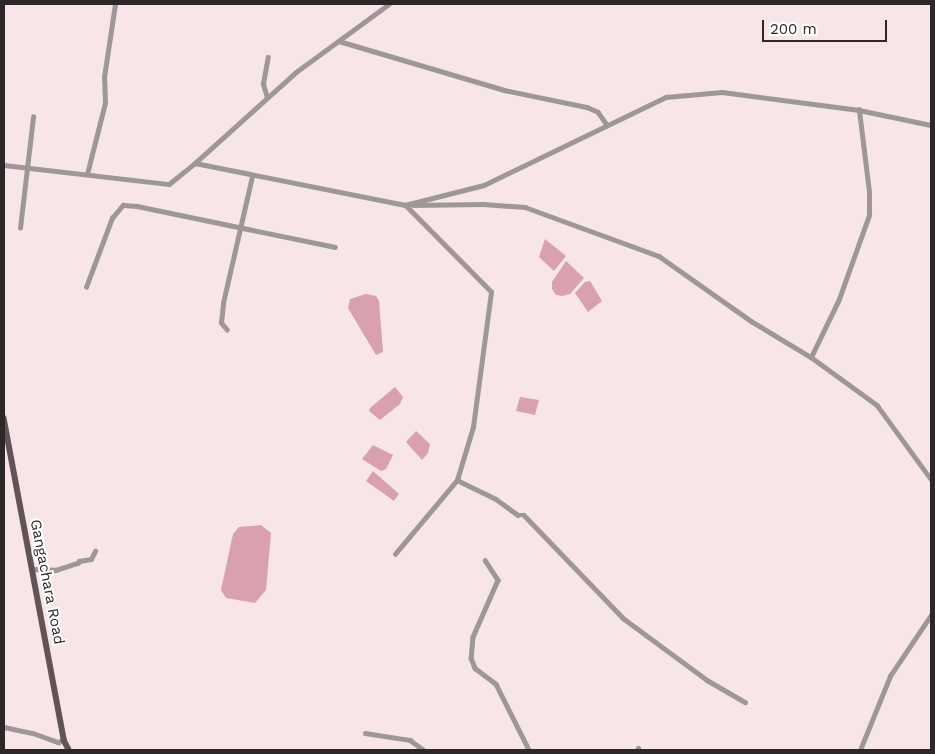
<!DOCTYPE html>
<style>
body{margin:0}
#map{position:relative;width:935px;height:754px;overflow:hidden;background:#f7e5e8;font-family:"Work Sans",sans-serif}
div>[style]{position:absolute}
.water>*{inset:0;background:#d9a0ae}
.minor>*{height:4.5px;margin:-2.25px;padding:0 2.25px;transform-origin:2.25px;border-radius:2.25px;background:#9e9798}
.major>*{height:5.5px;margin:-2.75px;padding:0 2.75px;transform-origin:2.75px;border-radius:2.75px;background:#605456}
span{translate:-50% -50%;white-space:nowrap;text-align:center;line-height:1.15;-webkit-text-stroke:4px #fff;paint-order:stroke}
.street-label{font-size:15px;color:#2e2729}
.frame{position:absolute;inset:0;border:5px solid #2e2729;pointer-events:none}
.scale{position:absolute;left:762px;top:20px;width:125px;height:22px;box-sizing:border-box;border:2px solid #2e2729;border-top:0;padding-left:6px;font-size:15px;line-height:18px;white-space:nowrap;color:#2e2729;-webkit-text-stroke:4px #fff;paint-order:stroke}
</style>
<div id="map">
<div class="water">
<div style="clip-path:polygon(545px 239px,566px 256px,554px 271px,539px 257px)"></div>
<div style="clip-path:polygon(566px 261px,584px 278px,570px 294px,562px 296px,556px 295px,552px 289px,552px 282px)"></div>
<div style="clip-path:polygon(590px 281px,602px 301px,588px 312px,575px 293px,585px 282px)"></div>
<div style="clip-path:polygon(366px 294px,376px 296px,379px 301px,383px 352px,376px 355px,348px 308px,350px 299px)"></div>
<div style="clip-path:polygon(395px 387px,403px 397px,400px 404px,380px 420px,369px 411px,370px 408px)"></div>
<div style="clip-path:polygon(520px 397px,539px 400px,535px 415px,516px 411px)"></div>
<div style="clip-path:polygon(416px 431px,430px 444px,428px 453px,422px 460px,406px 442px)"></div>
<div style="clip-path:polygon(373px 445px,393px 455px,386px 469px,381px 471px,362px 459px)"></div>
<div style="clip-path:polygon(373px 471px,399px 494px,394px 501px,366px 481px)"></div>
<div style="clip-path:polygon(261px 525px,271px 533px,266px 590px,255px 603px,226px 598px,221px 590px,233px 534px,239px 527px)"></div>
</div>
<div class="minor">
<div style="left:339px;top:41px;width:172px;rotate:16.5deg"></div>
<div style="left:504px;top:90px;width:85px;rotate:11.6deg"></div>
<div style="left:587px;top:107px;width:12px;rotate:24deg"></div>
<div style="left:598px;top:112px;width:16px;rotate:55deg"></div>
<div style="left:267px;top:98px;width:15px;rotate:-106deg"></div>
<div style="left:263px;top:84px;width:27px;rotate:-80deg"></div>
<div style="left:195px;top:163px;width:214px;rotate:11.3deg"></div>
<div style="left:405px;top:205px;width:81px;rotate:-14.2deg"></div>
<div style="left:484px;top:185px;width:202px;rotate:-25.8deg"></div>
<div style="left:666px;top:97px;width:56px;rotate:-5.1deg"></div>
<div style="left:722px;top:92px;width:138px;rotate:7.5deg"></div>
<div style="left:859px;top:110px;width:74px;rotate:11.8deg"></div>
<div style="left:4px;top:165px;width:166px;rotate:6.6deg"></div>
<div style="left:169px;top:184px;width:33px;rotate:-39deg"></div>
<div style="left:195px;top:163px;width:136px;rotate:-42deg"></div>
<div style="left:296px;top:72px;width:115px;rotate:-36.2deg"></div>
<div style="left:87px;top:174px;width:73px;rotate:-75.8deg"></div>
<div style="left:105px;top:103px;width:26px;rotate:-92deg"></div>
<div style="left:104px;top:77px;width:74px;rotate:-81.4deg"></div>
<div style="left:413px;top:205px;width:70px;rotate:-0.8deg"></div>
<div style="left:483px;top:204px;width:42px;rotate:4.1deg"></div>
<div style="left:525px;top:207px;width:143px;rotate:20.1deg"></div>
<div style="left:659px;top:256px;width:113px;rotate:35.2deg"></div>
<div style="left:751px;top:321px;width:70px;rotate:31deg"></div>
<div style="left:811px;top:357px;width:82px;rotate:36deg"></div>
<div style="left:877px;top:405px;width:92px;rotate:53.9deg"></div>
<div style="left:20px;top:228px;width:112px;rotate:-83.3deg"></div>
<div style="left:86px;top:287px;width:74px;rotate:-69.4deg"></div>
<div style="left:112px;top:218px;width:17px;rotate:-50deg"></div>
<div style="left:123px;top:205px;width:14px;rotate:4deg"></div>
<div style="left:137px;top:206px;width:202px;rotate:11.7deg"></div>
<div style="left:227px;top:330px;width:9px;rotate:-131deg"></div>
<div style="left:221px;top:323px;width:20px;rotate:-84deg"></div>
<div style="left:223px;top:303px;width:130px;rotate:-77.1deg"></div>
<div style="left:811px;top:357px;width:64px;rotate:-64.2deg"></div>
<div style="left:839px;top:299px;width:89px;rotate:-70.3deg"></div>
<div style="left:869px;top:215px;width:23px;rotate:-90deg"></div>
<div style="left:869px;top:192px;width:83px;rotate:-97deg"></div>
<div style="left:457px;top:480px;width:43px;rotate:26deg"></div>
<div style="left:496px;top:499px;width:27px;rotate:36deg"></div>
<div style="left:518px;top:515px;width:6px"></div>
<div style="left:524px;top:515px;width:143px;rotate:46.1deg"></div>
<div style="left:623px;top:618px;width:104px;rotate:36.4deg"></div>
<div style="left:707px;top:680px;width:44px;rotate:30.1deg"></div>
<div style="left:395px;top:554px;width:97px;rotate:-50deg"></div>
<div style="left:457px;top:480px;width:55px;rotate:-73.2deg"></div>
<div style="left:473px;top:427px;width:136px;rotate:-82.4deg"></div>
<div style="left:491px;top:292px;width:122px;rotate:-134.7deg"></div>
<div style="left:485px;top:560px;width:24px;rotate:57deg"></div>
<div style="left:498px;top:580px;width:62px;rotate:113.7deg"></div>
<div style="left:473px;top:637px;width:21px;rotate:95deg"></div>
<div style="left:471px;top:658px;width:11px;rotate:68deg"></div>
<div style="left:475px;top:668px;width:26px;rotate:37deg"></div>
<div style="left:496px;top:684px;width:74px;rotate:63.4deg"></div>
<div style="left:32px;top:569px;width:24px;rotate:2deg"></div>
<div style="left:56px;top:570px;width:23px;rotate:-18deg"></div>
<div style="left:78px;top:563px;width:2px;rotate:-63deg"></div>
<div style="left:79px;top:561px;width:12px;rotate:-9deg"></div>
<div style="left:91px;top:559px;width:9px;rotate:-63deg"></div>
<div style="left:4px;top:727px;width:30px;rotate:12deg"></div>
<div style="left:33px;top:733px;width:27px;rotate:20deg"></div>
<div style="left:58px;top:742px;width:6px;rotate:-18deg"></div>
<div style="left:365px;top:733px;width:46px;rotate:8.8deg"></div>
<div style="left:410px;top:740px;width:17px;rotate:36deg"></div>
<div style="left:637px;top:750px;width:2px;rotate:-63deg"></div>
<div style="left:860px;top:750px;width:80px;rotate:-67.9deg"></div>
<div style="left:890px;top:676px;width:73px;rotate:-56.1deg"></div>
</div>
<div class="major">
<div style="left:4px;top:418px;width:328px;rotate:79.4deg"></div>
<div style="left:64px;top:740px;width:11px;rotate:63deg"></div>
</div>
<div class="street-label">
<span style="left:47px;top:582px;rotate:79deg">Gangachara Road</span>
</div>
<div class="frame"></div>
<div class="scale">200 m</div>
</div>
